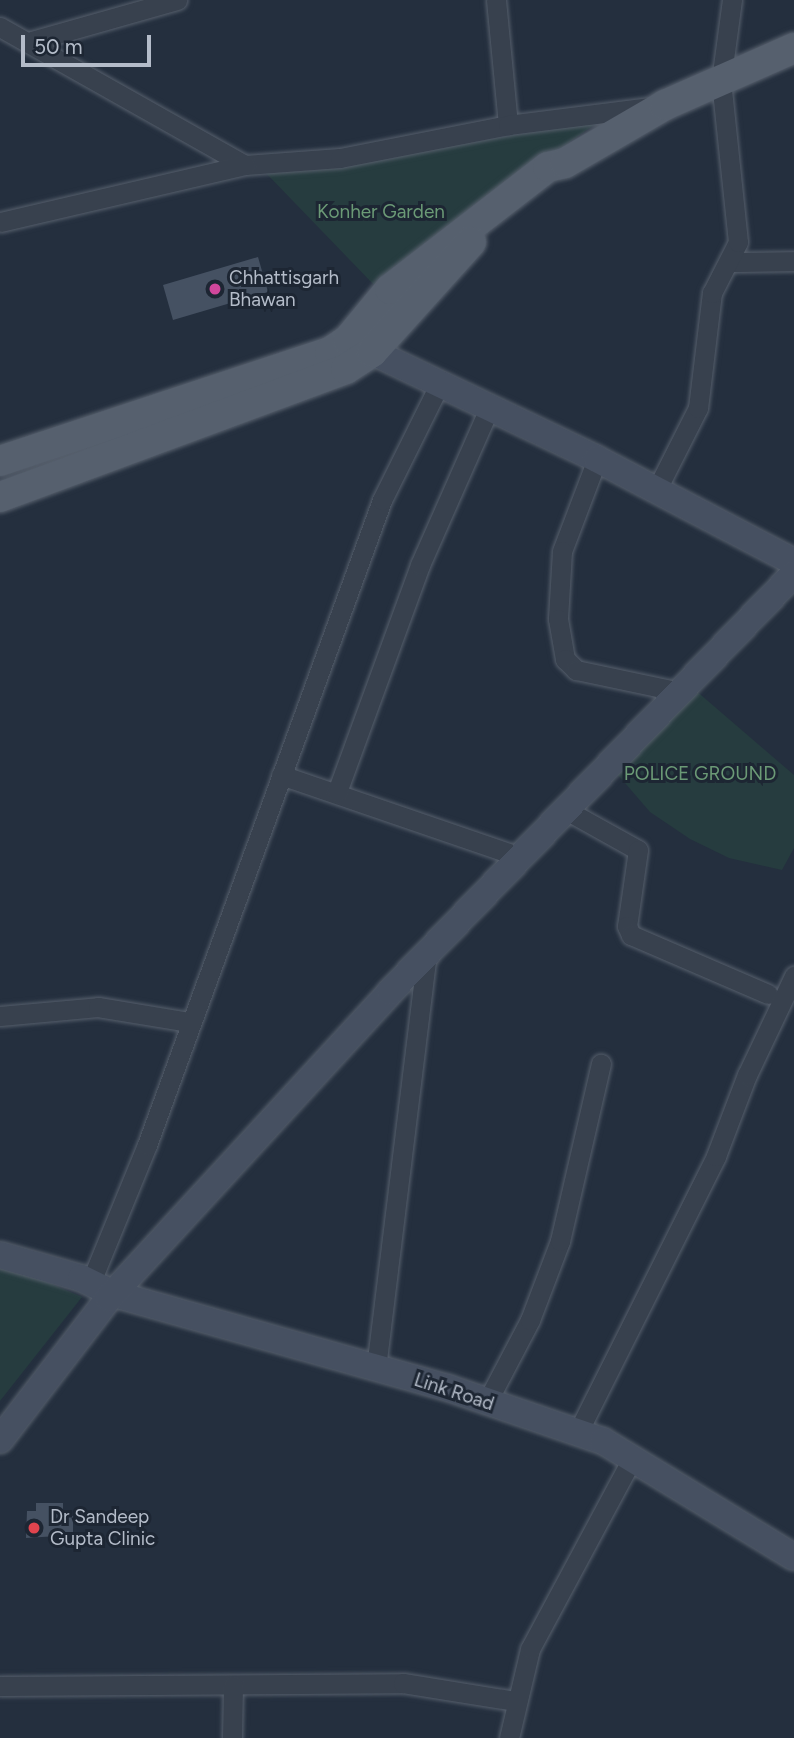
<!DOCTYPE html>
<style>
body{margin:0}
#map{position:relative;width:794px;height:1738px;overflow:hidden;background:#242f3e;font-family:Figtree,sans-serif}
div>[style]{position:absolute}
.green>*{inset:0;background:#263c3f}
.building>*{inset:0;background:#455162}
.roads{filter:drop-shadow(0 0 2px #565f6c) drop-shadow(0 0 2px #565f6c)}
.street>*{height:19px;margin:-9.5px;padding:0 9.5px;transform-origin:9.5px;border-radius:9.5px;background:#38414e}
.secondary>*{height:26px;margin:-13px;padding:0 13px;transform-origin:13px;border-radius:13px;background:#465061}
.primary>*{height:30px;margin:-15px;padding:0 15px;transform-origin:15px;border-radius:15px;background:#56606e}
.dots>*{width:19px;height:19px;translate:-50% -50%;box-sizing:border-box;border:4px solid #1d2633;border-radius:50%}
span{translate:-50% -50%;white-space:nowrap;text-align:center;line-height:1.15;-webkit-text-stroke:6px #1d2633;paint-order:stroke}
.park-label{font-size:19px;color:#6b9a76}
.poi-label{font-size:19px;color:#b4bcc9}
.left{translate:0 -50%;text-align:left}
.street-label{font-size:19px;color:#b4bcc9}
.scale{position:absolute;left:21px;top:35px;width:130px;height:32px;box-sizing:border-box;border:4px solid #b4bcc9;border-top:0;padding-left:9px;font-size:21px;line-height:24px;white-space:nowrap;color:#b4bcc9;-webkit-text-stroke:5px #1d2633;paint-order:stroke}
</style>
<div id="map">
<div class="green">
<div style="clip-path:polygon(599px 121px,374px 285px,264px 171px,394px 155px)"></div>
<div style="clip-path:polygon(694px 689px,794px 775px,794px 848px,782px 870px,729px 858px,690px 839px,650px 812px,618px 775px)"></div>
<div style="clip-path:polygon(0 1262px,82px 1297px,0 1401px)"></div>
</div>
<div class="building">
<div style="clip-path:polygon(258px 257px,268px 292px,173px 320px,163px 285px)"></div>
<div style="clip-path:polygon(36px 1503px,63px 1503px,63px 1517px,73px 1516px,73px 1535px,26px 1538px,27px 1511px,36px 1511px)"></div>
</div>
<div class="roads">
<div class="street">
<div style="left:496px;top:0;width:126px;rotate:84.5deg"></div>
<div style="left:0;top:27px;width:281px;rotate:29.4deg"></div>
<div style="left:245px;top:165px;width:95px;rotate:-4.2deg"></div>
<div style="left:340px;top:158px;width:171px;rotate:-11.1deg"></div>
<div style="left:508px;top:125px;width:144px;rotate:-7.2deg"></div>
<div style="left:32px;top:41px;width:151px;rotate:-15.8deg"></div>
<div style="left:0;top:222px;width:252px;rotate:-13.1deg"></div>
<div style="left:732px;top:262px;width:62px;rotate:-0.9deg"></div>
<div style="left:597px;top:459px;width:98px;rotate:110.8deg"></div>
<div style="left:562px;top:551px;width:68px;rotate:93.4deg"></div>
<div style="left:558px;top:619px;width:41px;rotate:80.1deg"></div>
<div style="left:565px;top:659px;width:16px;rotate:45deg"></div>
<div style="left:576px;top:670px;width:106px;rotate:11.9deg"></div>
<div style="left:657px;top:489px;width:91px;rotate:-63.2deg"></div>
<div style="left:698px;top:408px;width:116px;rotate:-83.1deg"></div>
<div style="left:712px;top:293px;width:57px;rotate:-63deg"></div>
<div style="left:738px;top:242px;width:162px;rotate:-96deg"></div>
<div style="left:721px;top:81px;width:82px;rotate:-82.3deg"></div>
<div style="left:281px;top:775px;width:253px;rotate:18.9deg"></div>
<div style="left:337px;top:792px;width:242px;rotate:-69.9deg"></div>
<div style="left:420px;top:565px;width:174px;rotate:-66.2deg"></div>
<div style="left:566px;top:810px;width:82px;rotate:29.1deg"></div>
<div style="left:638px;top:850px;width:77px;rotate:98.2deg"></div>
<div style="left:627px;top:926px;width:10px;rotate:66deg"></div>
<div style="left:631px;top:935px;width:149px;rotate:23.3deg"></div>
<div style="left:0;top:1016px;width:98px;rotate:-5.2deg"></div>
<div style="left:98px;top:1007px;width:93px;rotate:9.3deg"></div>
<div style="left:90px;top:1284px;width:150px;rotate:-67.7deg"></div>
<div style="left:147px;top:1145px;width:686px;rotate:-69.98deg"></div>
<div style="left:382px;top:500px;width:133px;rotate:-63.6deg"></div>
<div style="left:376px;top:1368px;width:417px;rotate:-83deg"></div>
<div style="left:487px;top:1402px;width:93px;rotate:-62.3deg"></div>
<div style="left:530px;top:1320px;width:85px;rotate:-69.2deg"></div>
<div style="left:560px;top:1241px;width:182px;rotate:-77deg"></div>
<div style="left:578px;top:1432px;width:309px;rotate:-63.4deg"></div>
<div style="left:716px;top:1156px;width:87px;rotate:-69.1deg"></div>
<div style="left:747px;top:1075px;width:110px;rotate:-64.6deg"></div>
<div style="left:0;top:1686px;width:403px;rotate:-0.4deg"></div>
<div style="left:403px;top:1683px;width:114px;rotate:9.1deg"></div>
<div style="left:232px;top:1738px;width:53px;rotate:-88.9deg"></div>
<div style="left:509px;top:1738px;width:91px;rotate:-76.7deg"></div>
<div style="left:530px;top:1649px;width:216px;rotate:-61.8deg"></div>
</div>
<div class="secondary">
<div style="left:354px;top:343px;width:269px;rotate:25.5deg"></div>
<div style="left:597px;top:459px;width:222px;rotate:27.6deg"></div>
<div style="left:0;top:1255px;width:84px;rotate:15.9deg"></div>
<div style="left:81px;top:1278px;width:37px;rotate:26deg"></div>
<div style="left:114px;top:1294px;width:347px;rotate:15.7deg"></div>
<div style="left:448px;top:1388px;width:164px;rotate:18.9deg"></div>
<div style="left:603px;top:1441px;width:223px;rotate:31.3deg"></div>
<div style="left:0;top:1440px;width:179px;rotate:-52.5deg"></div>
<div style="left:109px;top:1298px;width:415px;rotate:-47.4deg"></div>
<div style="left:390px;top:992px;width:581px;rotate:-45.98deg"></div>
</div>
<div class="primary">
<div style="left:0;top:461px;width:348px;rotate:-18.3deg"></div>
<div style="left:330px;top:352px;width:22px;rotate:-34deg"></div>
<div style="left:348px;top:340px;width:66px;rotate:-50.5deg"></div>
<div style="left:390px;top:289px;width:200px;rotate:-37.7deg"></div>
<div style="left:548px;top:167px;width:17px;rotate:-13deg"></div>
<div style="left:565px;top:163px;width:116px;rotate:-30.1deg"></div>
<div style="left:665px;top:105px;width:141px;rotate:-23.8deg"></div>
<div style="left:0;top:497px;width:369px;rotate:-20.3deg"></div>
<div style="left:346px;top:369px;width:31px;rotate:-33deg"></div>
<div style="left:372px;top:352px;width:148px;rotate:-48deg"></div>
</div>
</div>
<div class="dots">
<div style="left:215px;top:289px;background:#d1479c"></div>
<div style="left:34px;top:1528px;background:#e0444e"></div>
</div>
<div class="park-label">
<span style="left:381px;top:212px">Konher Garden</span>
<span style="left:700px;top:774px">POLICE GROUND</span>
</div>
<div class="poi-label">
<span class="left" style="left:229px;top:289px">Chhattisgarh<br>Bhawan</span>
<span class="left" style="left:50px;top:1528px">Dr Sandeep<br>Gupta Clinic</span>
</div>
<div class="street-label">
<span style="left:454px;top:1392px;rotate:18deg">Link Road</span>
</div>
<div class="scale">50 m</div>
</div>
